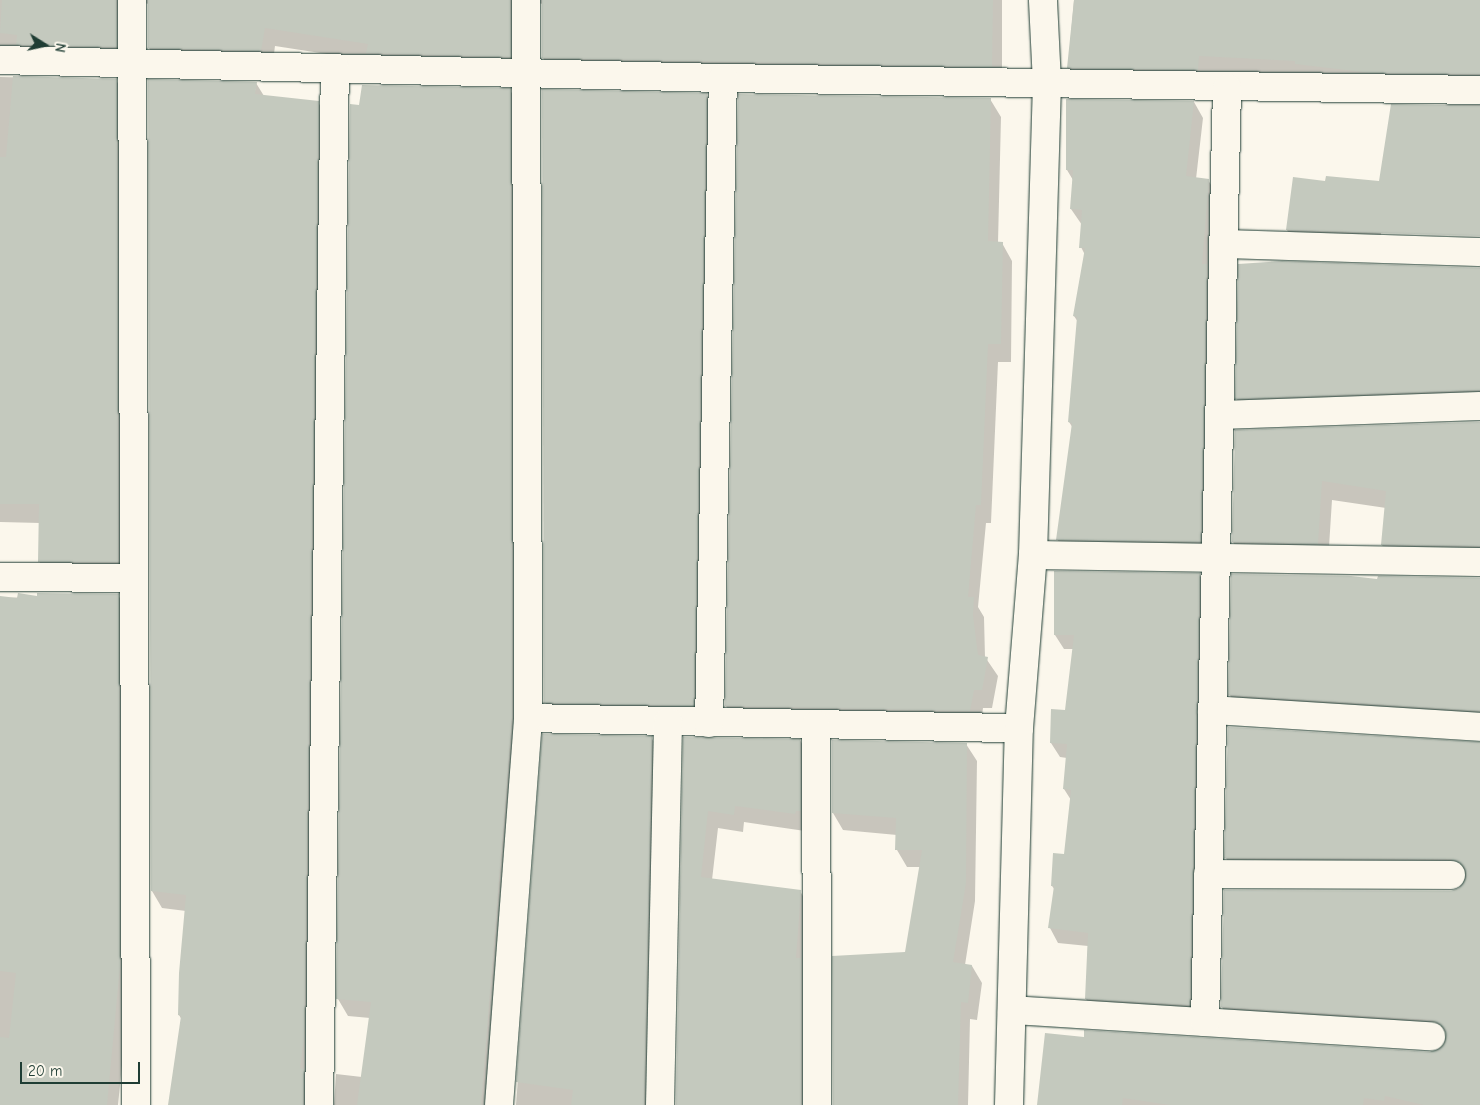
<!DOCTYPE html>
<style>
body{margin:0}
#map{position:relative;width:1480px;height:1105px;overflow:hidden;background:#fbf7ec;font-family:"Comic Neue",sans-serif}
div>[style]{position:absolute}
.shadow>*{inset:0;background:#0003}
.building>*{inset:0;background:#c4c9be}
.roads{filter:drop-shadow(0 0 1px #1f3d34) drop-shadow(0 0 1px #1f3d34)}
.minor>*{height:28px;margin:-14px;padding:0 14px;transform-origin:14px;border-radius:14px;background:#fbf7ec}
span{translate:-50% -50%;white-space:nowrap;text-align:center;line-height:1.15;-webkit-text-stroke:4.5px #fbf7ec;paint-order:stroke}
.north{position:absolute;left:20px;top:20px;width:50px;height:50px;-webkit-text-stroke:4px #fbf7ec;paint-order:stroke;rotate:100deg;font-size:14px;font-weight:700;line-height:20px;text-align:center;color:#1f3d34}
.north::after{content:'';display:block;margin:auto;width:18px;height:22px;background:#1f3d34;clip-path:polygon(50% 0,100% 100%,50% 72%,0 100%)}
.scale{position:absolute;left:20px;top:1062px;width:120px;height:22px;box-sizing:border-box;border:2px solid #1f3d34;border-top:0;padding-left:6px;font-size:15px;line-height:18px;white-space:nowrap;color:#1f3d34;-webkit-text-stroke:4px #fbf7ec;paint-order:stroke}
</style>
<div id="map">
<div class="shadow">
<div style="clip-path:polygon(0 0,1002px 0,1002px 85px,554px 76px,543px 58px,543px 4px,538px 3px,521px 76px,372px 61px,275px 46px,272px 69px,160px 67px,149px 48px,149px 4px,144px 3px,127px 66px,0 69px)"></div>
<div style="clip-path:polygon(1074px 0,1480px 0,1480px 93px,1079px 87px,1068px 68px)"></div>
<div style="clip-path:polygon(0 77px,116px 80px,127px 99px,129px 581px,50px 580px,39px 561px,40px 523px,0 522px)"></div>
<div style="clip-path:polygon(256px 83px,264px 96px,318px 102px,328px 120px,314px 1105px,169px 1105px,182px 1020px,179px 1015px,186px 911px,162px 908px,152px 891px)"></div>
<div style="clip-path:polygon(510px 90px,520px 107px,522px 736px,496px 1105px,334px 1105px,336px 1074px,362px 1077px,370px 1018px,348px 1016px,338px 999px,360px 107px)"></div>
<div style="clip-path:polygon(706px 94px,718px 115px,705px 725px,556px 722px,545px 702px)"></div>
<div style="clip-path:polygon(740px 95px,990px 99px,1001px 117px,998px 243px,1002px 243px,1012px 261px,1011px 362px,998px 362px,991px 523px,986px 523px,978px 607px,984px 617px,985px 657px,998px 676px,992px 708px,983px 708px,980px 729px,737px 724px,726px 706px)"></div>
<div style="clip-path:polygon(1194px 102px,1203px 118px,1196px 179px,1208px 180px,1218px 196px,1209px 558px,1067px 555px,1057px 539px,1073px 428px,1069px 422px,1078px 322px,1074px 316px,1085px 255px,1081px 247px,1082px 225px,1071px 209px,1073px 180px,1067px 170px)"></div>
<div style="clip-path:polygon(1392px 105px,1480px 105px,1480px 228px,1382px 216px,1380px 248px,1296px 246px,1287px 230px,1294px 178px,1379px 192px)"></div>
<div style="clip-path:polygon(1480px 269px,1480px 410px,1248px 418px,1237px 399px)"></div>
<div style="clip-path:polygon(1480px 423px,1480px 565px,1393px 564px,1382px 545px,1386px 508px,1332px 500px,1328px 563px,1244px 562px,1233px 542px,1236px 431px)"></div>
<div style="clip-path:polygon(1199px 574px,1208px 589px,1198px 1020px,1095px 1013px,1086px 999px,1088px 946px,1058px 943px,1050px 928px,1055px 890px,1052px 886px,1065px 855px,1071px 800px,1064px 789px,1067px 758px,1060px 757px,1051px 743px,1066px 711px,1073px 649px,1064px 649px,1055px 635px)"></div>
<div style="clip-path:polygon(1480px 579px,1480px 730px,1241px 714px,1230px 695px,1378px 581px)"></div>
<div style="clip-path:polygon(118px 595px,129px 614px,130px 985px,118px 1105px,0 1105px,0 598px)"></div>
<div style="clip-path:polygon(1229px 728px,1480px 743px,1480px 1105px,1038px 1105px,1085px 1039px,1430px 1053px,1439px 1051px,1446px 1041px,1233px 1026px,1222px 1007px,1460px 889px,1466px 880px,1237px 877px,1226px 858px)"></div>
<div style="clip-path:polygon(544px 735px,651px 737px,661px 755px,654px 1105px,516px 1105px)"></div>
<div style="clip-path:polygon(685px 738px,800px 740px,810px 758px,805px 831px,744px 822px,743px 832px,718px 828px,712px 880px,800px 891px,810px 908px,811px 1105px,677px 1105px)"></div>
<div style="clip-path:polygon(966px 744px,977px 761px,975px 901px,965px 965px,972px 966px,982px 983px,977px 1020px,970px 1019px,968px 1105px,834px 1105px,906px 954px,921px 867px,907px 867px,897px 850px,897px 835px,843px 830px,833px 813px)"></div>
</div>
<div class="building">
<div style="clip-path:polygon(2px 0,116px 0,117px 47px,16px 45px,17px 35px,0 33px)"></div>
<div style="clip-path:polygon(148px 0,510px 0,511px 57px,366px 53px,368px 44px,265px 28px,261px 51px,148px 48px)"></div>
<div style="clip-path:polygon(542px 0,993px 0,992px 67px,542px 58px)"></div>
<div style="clip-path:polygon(1074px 0,1480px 0,1480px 74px,1372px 73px,1295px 64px,1295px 61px,1199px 56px,1198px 70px,1067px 68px)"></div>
<div style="clip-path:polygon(13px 76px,117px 79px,118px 562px,38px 562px,39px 504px,0 504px,0 157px,6px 157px)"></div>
<div style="clip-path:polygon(148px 79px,257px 82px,255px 94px,319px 101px,304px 1037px,300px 1068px,304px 1069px,303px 1105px,168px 1105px,181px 1016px,178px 1015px,179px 973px,186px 895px,151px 891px)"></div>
<div style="clip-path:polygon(362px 85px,511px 88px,512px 717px,481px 1105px,357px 1105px,371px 1002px,336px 999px,350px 104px,359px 105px)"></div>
<div style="clip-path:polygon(542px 89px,707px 93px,694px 706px,544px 703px)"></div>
<div style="clip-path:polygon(738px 94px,991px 98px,988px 241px,1003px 242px,1001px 344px,988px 344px,981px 505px,976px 505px,968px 597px,974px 597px,973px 615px,978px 655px,988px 657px,982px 690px,974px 690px,970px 711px,725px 706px)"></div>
<div style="clip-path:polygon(1066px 99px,1194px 101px,1186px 176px,1209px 179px,1202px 264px,1207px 264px,1201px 542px,1056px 540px,1072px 423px,1068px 422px,1077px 317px,1073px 316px,1085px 248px,1079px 248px,1082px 210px,1070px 209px,1073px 170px,1066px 170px)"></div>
<div style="clip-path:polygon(1391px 104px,1480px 106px,1480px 236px,1286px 230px,1293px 177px,1325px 181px,1326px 176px,1379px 181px)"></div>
<div style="clip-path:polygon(1282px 261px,1480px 268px,1480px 390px,1235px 399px,1238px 264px)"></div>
<div style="clip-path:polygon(1480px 422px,1480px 546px,1381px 545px,1386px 491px,1322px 481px,1318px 544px,1232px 542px,1235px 430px)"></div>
<div style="clip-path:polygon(1054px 571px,1200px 573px,1190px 1005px,1085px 999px,1088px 933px,1048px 928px,1054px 886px,1051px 886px,1053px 853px,1064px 854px,1071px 790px,1063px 789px,1067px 744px,1050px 743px,1051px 709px,1065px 710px,1074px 635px,1054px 635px)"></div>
<div style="clip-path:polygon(1231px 574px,1351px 576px,1377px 579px,1378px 576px,1480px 578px,1480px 711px,1228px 695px)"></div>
<div style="clip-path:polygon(18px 593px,37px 596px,37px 593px,119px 594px,120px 966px,107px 1105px,0 1105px,0 1037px,9px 1038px,16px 973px,0 971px,0 596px,17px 598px)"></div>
<div style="clip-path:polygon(1228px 727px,1480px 742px,1480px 1105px,1424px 1105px,1385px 1096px,1384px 1101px,1364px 1098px,1363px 1105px,1170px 1105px,1123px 1098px,1122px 1105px,1037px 1105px,1045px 1033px,1084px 1037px,1084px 1030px,1430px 1052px,1444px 1044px,1445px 1029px,1432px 1020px,1221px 1007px,1224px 890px,1451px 891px,1459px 888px,1467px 876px,1464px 867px,1451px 859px,1224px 858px)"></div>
<div style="clip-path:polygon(542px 734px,652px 736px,644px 1105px,571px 1105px,573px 1090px,516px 1082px)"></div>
<div style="clip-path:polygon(683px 737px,800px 739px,801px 811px,796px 811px,795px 814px,735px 806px,734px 815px,708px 811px,701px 877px,801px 890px,796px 958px,801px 958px,801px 1105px,676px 1105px)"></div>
<div style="clip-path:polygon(832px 740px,967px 743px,966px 883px,953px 962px,972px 965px,968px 1003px,961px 1002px,958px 1105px,833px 1105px,832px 956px,905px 952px,922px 850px,895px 850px,896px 818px,832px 813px)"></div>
</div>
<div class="roads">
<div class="minor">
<div style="left:132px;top:0;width:1105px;rotate:89.79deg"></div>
<div style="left:0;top:60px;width:723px;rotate:1.43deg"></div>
<div style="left:723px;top:78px;width:757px;rotate:0.91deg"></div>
<div style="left:1224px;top:244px;width:256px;rotate:1.8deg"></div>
<div style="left:1220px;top:415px;width:260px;rotate:-2deg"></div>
<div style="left:1033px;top:555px;width:447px;rotate:0.9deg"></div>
<div style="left:0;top:577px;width:134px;rotate:0.4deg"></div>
<div style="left:1212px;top:710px;width:269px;rotate:3.6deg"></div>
<div style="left:528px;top:718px;width:491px;rotate:1.2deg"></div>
<div style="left:709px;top:723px;width:645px;rotate:-88.76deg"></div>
<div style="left:816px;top:725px;width:380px;rotate:89.8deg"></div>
<div style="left:1208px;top:874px;width:243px;rotate:0.2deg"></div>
<div style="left:1012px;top:1010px;width:420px;rotate:3.6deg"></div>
<div style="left:1205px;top:1022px;width:934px;rotate:-88.65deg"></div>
<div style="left:319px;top:1105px;width:1037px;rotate:-89.12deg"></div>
<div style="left:499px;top:1105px;width:388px;rotate:-85.7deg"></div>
<div style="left:528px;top:718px;width:718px;rotate:-90.16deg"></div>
<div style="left:660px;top:1105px;width:383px;rotate:-88.8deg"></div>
<div style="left:1009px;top:1105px;width:377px;rotate:-88.5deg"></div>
<div style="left:1019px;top:728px;width:174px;rotate:-85.4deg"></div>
<div style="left:1033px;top:555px;width:472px;rotate:-88.3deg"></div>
<div style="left:1047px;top:83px;width:83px;rotate:-92.8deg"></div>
</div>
</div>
<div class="north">N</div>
<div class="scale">20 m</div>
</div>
